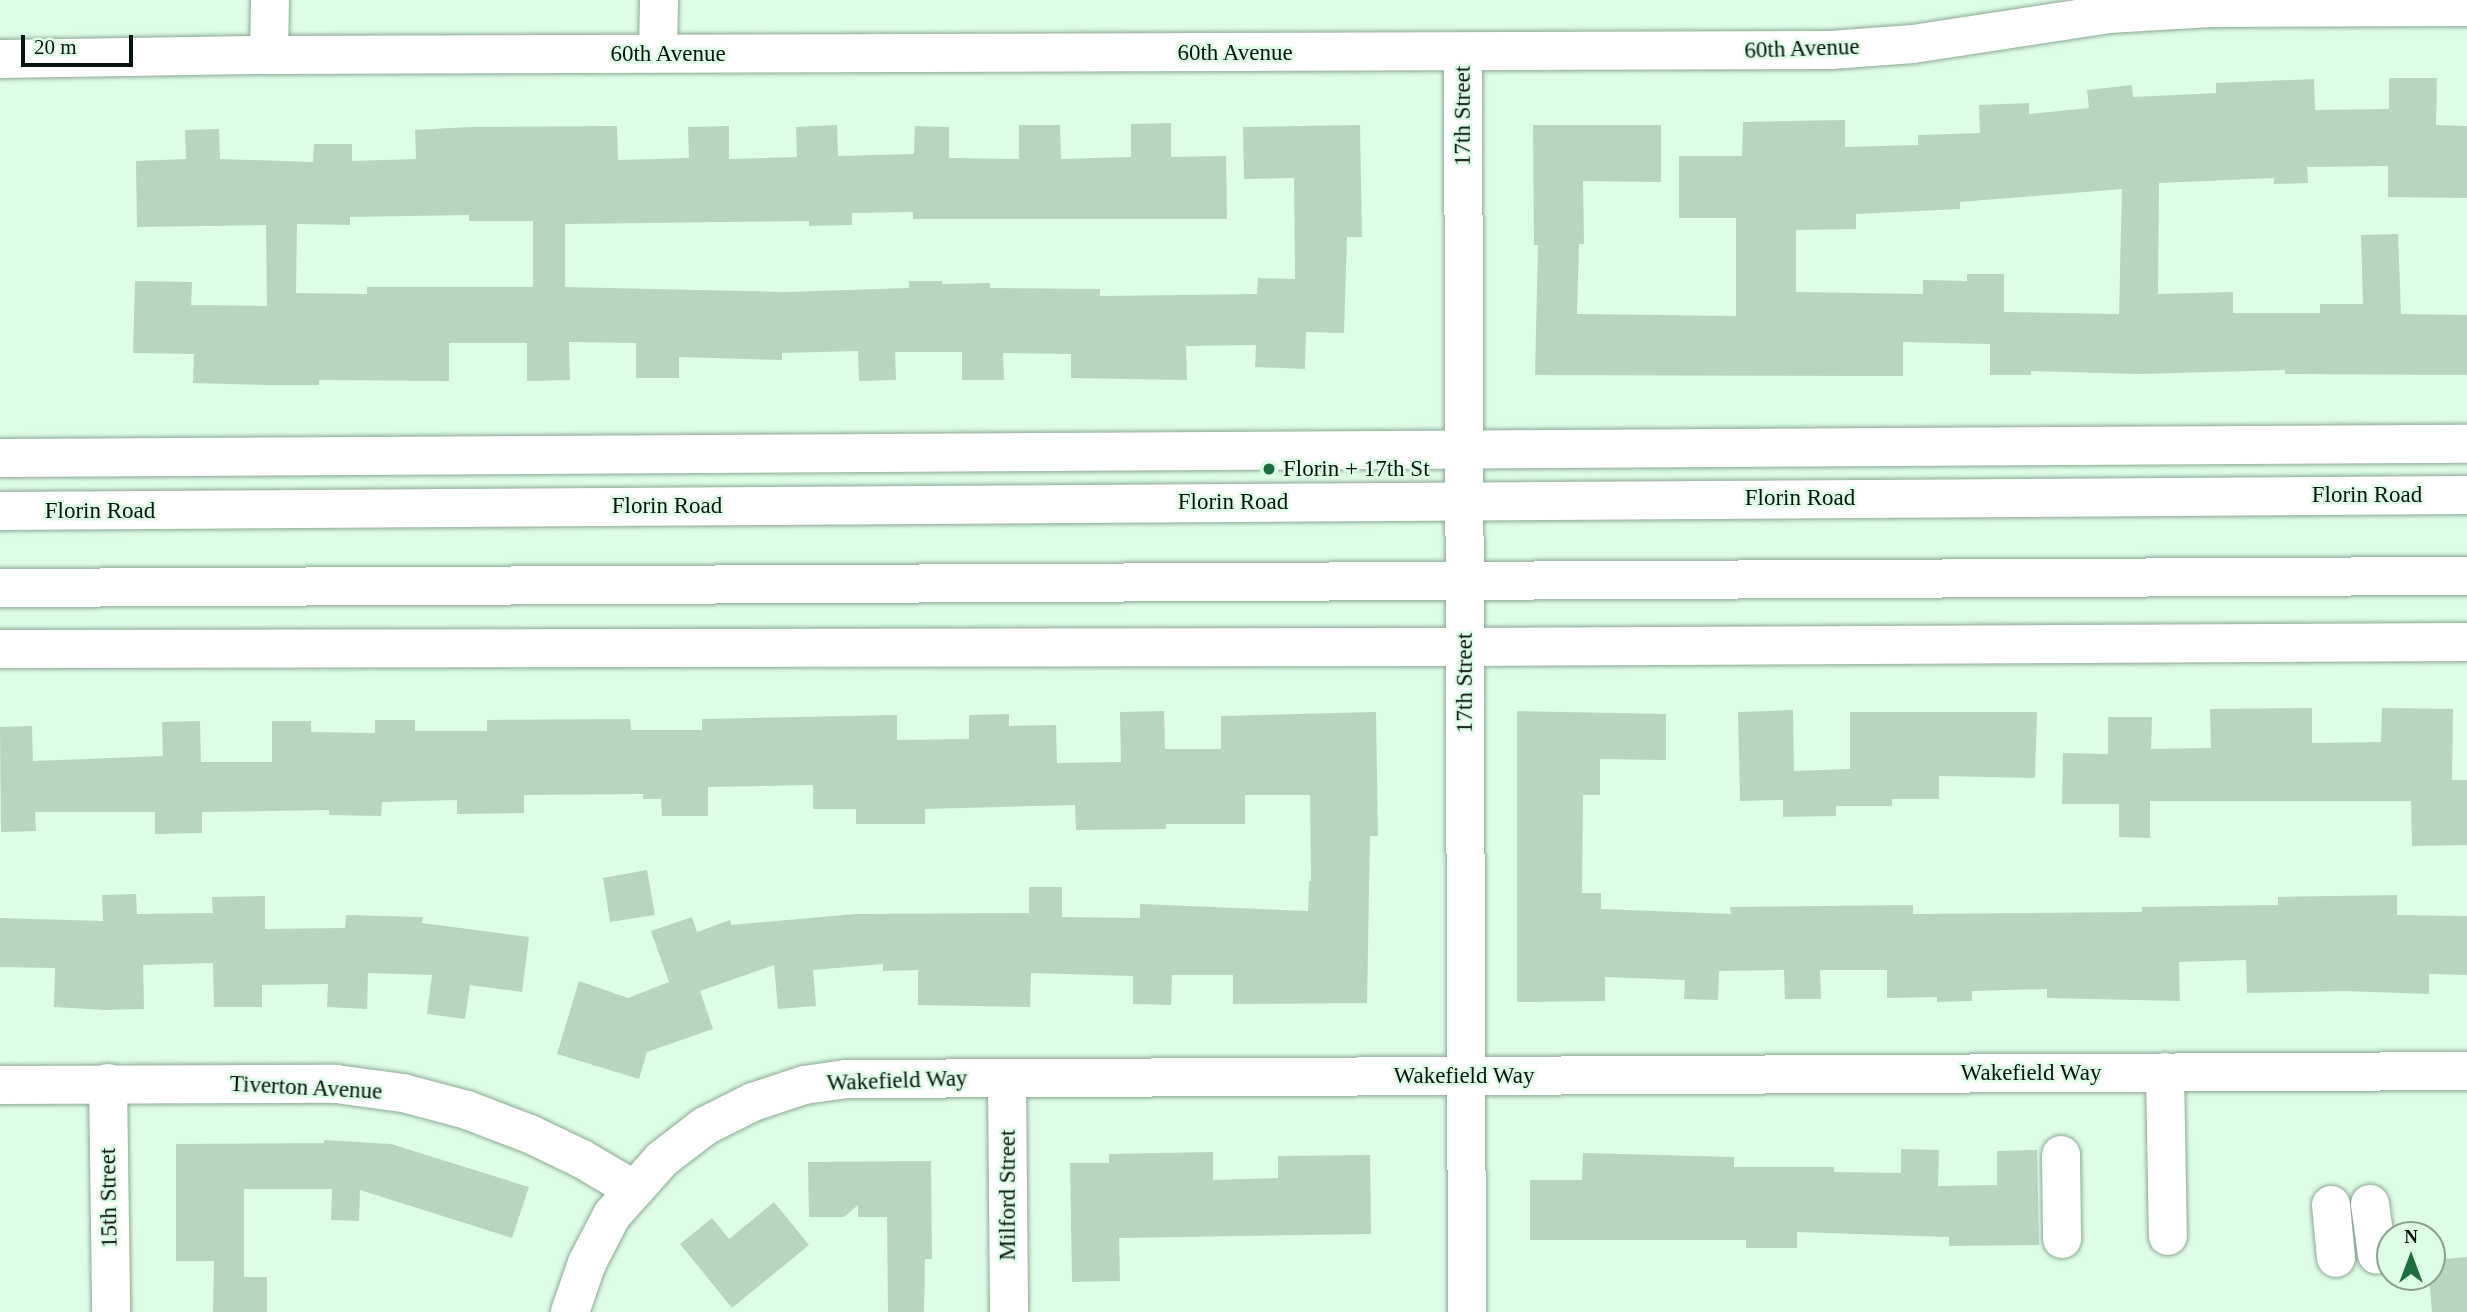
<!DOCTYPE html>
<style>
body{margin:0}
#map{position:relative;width:2467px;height:1312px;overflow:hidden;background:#defde6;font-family:"Times New Roman",serif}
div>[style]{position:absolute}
.building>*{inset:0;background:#b7d5bf}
.roads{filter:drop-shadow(0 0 2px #8ca893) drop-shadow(0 0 2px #8ca893)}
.minor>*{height:38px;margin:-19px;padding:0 19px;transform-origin:19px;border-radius:19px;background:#fff}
.major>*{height:38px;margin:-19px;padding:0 19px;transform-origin:19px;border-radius:19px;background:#fff}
.dots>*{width:19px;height:19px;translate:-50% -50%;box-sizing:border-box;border:4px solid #defde6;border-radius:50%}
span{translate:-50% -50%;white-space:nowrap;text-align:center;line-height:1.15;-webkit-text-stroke:5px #defde6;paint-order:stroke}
.street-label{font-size:23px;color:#09140d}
.poi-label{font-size:23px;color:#09140d}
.left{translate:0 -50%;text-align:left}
.north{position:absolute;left:2376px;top:1221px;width:70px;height:70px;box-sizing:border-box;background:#defde6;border:2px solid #89a08f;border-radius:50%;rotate:0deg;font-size:19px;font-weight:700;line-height:28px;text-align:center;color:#09140d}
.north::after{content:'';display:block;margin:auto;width:24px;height:32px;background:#1d6e3e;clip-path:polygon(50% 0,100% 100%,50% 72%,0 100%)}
.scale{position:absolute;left:21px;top:35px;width:112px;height:32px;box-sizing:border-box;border:4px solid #09140d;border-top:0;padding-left:9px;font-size:21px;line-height:24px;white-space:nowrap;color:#09140d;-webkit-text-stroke:5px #defde6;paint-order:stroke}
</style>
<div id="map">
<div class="building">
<div style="clip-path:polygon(evenodd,2389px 78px,2437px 78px,2436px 125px,2467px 126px,2467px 198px,2388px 197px,2388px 166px,2307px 167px,2308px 183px,2274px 184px,2274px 178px,2159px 183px,2158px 294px,2233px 292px,2233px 313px,2320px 313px,2320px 304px,2363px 304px,2361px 235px,2398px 234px,2401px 314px,2467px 315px,2467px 375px,2285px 374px,2285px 370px,2139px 374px,2031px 371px,2031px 375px,1990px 375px,1990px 344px,1903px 342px,1903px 376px,1535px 375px,1538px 245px,1534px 245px,1533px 125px,1661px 125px,1661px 182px,1583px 181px,1584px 244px,1579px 244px,1577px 314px,1736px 316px,1736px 218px,1679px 218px,1679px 156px,1742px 156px,1743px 122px,1845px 120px,1845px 147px,1918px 145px,1918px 135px,1980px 133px,1979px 105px,2029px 103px,2029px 114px,2089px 108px,2087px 90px,2132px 85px,2133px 97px,2216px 93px,2216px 83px,2314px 79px,2315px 110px,2389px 109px,2389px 78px,2122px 189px,2119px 314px,2004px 312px,2004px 274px,1967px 274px,1967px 281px,1923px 280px,1923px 294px,1796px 292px,1796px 230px,1856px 229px,1856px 214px,1960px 209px,1960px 202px,2122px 189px)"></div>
<div style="clip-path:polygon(evenodd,1171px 123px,1171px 157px,1226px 156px,1227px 219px,913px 219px,913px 212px,852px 213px,852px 225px,809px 226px,809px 221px,565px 224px,565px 287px,784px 292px,909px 288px,909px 281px,942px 281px,942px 284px,990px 283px,990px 288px,1100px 289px,1100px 296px,1257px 294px,1258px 278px,1295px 279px,1294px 178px,1244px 179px,1243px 127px,1360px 125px,1362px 237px,1347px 237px,1344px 333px,1306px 332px,1305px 369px,1255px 367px,1256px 345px,1186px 346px,1187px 380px,1071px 378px,1071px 354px,1003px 353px,1004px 380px,962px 380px,962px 352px,895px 352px,896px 380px,859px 381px,858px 351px,782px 353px,782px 360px,679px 357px,679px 378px,636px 378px,636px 343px,569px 342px,570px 380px,527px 381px,527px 343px,449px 343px,449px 381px,319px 380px,319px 385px,266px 385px,193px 383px,194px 354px,133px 353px,135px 281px,192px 282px,191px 305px,267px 306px,266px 225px,137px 227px,136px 161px,186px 159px,185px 130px,219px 129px,220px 159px,313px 162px,314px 144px,352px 144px,352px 161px,416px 159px,415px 130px,469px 127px,617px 126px,618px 160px,689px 158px,688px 127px,729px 126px,729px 159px,797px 157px,796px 127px,837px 125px,838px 156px,914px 154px,915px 126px,949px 127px,949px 158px,1019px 159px,1019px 125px,1060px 125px,1061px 159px,1131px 157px,1131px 124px,1171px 123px,469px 215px,469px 221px,533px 221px,533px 287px,367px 287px,367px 294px,296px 293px,297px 224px,350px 225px,350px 217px,469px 215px)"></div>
<div style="clip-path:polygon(2312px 708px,2312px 743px,2381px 742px,2382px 708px,2453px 709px,2452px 780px,2467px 780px,2467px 845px,2412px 846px,2411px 801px,2150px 801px,2150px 838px,2119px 837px,2119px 804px,2062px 804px,2063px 753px,2108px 754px,2108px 717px,2152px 717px,2151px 749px,2211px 748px,2210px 709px)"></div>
<div style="clip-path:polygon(1793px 710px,1794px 771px,1850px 769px,1850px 712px,2037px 712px,2035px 778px,1939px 776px,1939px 799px,1892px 799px,1892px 806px,1836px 806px,1836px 816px,1783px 817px,1783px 800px,1740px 801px,1738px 712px)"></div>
<div style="clip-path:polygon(1164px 711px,1165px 749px,1221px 749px,1221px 716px,1376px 712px,1378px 836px,1370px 836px,1367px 1003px,1233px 1004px,1233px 975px,1172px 975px,1171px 1005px,1133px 1004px,1133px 976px,1031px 973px,1030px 1007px,918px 1005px,918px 970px,883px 971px,883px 964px,813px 970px,816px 1006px,778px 1009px,774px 965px,700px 991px,713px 1029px,647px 1052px,639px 1079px,557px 1054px,579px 981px,628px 998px,669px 982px,651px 931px,692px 917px,697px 932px,730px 920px,731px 925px,855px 914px,1029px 913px,1029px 887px,1062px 887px,1062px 917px,1140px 918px,1140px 904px,1308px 911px,1309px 881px,1311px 881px,1310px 795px,1245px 795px,1245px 824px,1166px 824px,1166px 829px,1076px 830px,1075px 805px,925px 809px,925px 824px,856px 824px,856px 809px,813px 809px,813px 785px,708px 787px,708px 816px,662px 816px,661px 799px,643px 799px,643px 794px,524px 795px,524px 813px,457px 814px,457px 800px,382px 802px,381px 816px,329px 815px,329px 810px,202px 812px,202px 833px,155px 834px,155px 812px,35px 812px,36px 831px,1px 832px,0 727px,32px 726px,33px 761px,163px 756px,162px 722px,200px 721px,201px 762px,272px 762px,272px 721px,311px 721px,311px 732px,375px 733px,375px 720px,415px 720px,415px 731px,487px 731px,487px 720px,630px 719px,631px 730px,702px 730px,702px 719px,897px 715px,897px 740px,969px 739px,969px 715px,1009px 714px,1009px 726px,1056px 725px,1057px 763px,1121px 762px,1120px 712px)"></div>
<div style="clip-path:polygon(1517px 711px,1666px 714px,1666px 760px,1600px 759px,1600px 795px,1583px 795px,1582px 893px,1601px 893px,1601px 909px,1731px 914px,1730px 907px,1913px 905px,1913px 914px,2142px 912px,2142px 907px,2278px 905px,2278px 897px,2397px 895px,2397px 915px,2467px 916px,2467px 975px,2429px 974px,2429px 994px,2345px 991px,2247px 993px,2246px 960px,2179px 962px,2180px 1001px,2047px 998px,2047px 989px,1972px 991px,1972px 1001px,1937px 1002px,1937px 997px,1887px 998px,1887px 970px,1820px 970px,1821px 999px,1785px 999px,1784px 970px,1719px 971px,1718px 1000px,1684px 999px,1685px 980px,1605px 977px,1605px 1001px,1517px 1002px)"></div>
<div style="clip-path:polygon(647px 870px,655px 915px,610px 922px,603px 878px)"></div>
<div style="clip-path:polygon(136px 894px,137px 914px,213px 913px,212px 897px,265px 896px,265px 929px,345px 928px,346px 915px,423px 917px,422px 923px,529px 937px,522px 992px,470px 985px,465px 1019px,427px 1014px,432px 975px,368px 973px,367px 1009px,327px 1007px,328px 984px,262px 985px,262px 1007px,214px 1007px,213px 963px,143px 965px,144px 1009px,104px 1010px,54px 1007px,55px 968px,0 967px,0 918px,103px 921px,102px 895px)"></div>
<div style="clip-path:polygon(324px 1140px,391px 1144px,529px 1187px,512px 1238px,360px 1190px,359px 1221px,331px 1220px,332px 1189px,244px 1189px,244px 1277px,267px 1277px,267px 1312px,213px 1312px,214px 1261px,176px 1261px,176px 1144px,324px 1143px)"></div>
<div style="clip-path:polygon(1901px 1149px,1939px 1150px,1938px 1186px,1997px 1185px,1997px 1151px,2037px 1150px,2039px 1245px,1949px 1246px,1949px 1237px,1797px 1232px,1797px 1248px,1746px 1248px,1746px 1240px,1530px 1240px,1530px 1180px,1582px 1180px,1583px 1153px,1734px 1157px,1734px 1167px,1834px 1167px,1834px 1172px,1901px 1173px)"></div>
<div style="clip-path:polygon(1213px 1152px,1213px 1180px,1278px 1178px,1278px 1156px,1370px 1155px,1371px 1234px,1119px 1238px,1120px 1281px,1072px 1282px,1070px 1163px,1109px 1163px,1109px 1154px)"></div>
<div style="clip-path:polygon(931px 1161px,932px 1259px,925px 1259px,924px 1312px,888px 1312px,887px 1217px,858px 1217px,858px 1205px,844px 1217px,809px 1217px,808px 1162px)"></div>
<div style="clip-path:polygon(774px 1202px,809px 1245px,732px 1308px,680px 1244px,712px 1218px,729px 1239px)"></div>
<div style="clip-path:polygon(2467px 1257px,2467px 1312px,2432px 1312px,2429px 1277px,2432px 1277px,2432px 1260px)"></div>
</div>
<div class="roads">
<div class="minor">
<div style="left:658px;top:53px;width:53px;rotate:-88.9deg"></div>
<div style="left:1463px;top:53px;width:1259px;rotate:89.82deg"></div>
<div style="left:269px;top:55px;width:55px;rotate:-89deg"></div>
<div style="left:0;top:59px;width:269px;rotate:-0.9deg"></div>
<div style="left:269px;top:55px;width:1562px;rotate:-0.18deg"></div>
<div style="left:1831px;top:50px;width:82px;rotate:-4.2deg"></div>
<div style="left:1913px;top:44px;width:197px;rotate:-8.7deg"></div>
<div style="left:2108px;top:14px;width:103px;rotate:-3.3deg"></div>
<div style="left:2211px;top:8px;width:256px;rotate:-0.2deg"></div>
<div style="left:0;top:458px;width:2467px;rotate:-0.33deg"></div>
<div style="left:0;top:649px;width:1465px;rotate:-0.08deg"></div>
<div style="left:1465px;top:647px;width:1002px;rotate:-0.29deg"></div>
<div style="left:2165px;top:1072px;width:164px;rotate:89deg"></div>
<div style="left:1007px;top:1079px;width:233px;rotate:89.5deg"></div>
<div style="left:108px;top:1083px;width:229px;rotate:89.2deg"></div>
<div style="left:0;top:1085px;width:336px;rotate:-0.2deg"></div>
<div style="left:336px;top:1084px;width:68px;rotate:7.7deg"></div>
<div style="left:403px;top:1093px;width:66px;rotate:14.9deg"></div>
<div style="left:467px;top:1110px;width:67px;rotate:20.9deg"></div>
<div style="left:530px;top:1134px;width:58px;rotate:25.7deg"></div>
<div style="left:582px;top:1159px;width:59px;rotate:30.5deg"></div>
<div style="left:2061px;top:1155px;width:84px;rotate:89.3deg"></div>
<div style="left:2370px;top:1204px;width:51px;rotate:82.2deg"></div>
<div style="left:2331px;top:1205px;width:53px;rotate:84.6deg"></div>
<div style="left:570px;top:1312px;width:52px;rotate:-70.9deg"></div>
<div style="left:587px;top:1263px;width:54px;rotate:-62.5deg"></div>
<div style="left:612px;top:1215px;width:75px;rotate:-48.2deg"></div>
<div style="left:662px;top:1159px;width:54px;rotate:-37.5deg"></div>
<div style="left:705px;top:1126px;width:54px;rotate:-26.6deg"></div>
<div style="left:753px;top:1102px;width:54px;rotate:-18.4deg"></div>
<div style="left:804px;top:1085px;width:42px;rotate:-8.1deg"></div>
<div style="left:846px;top:1079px;width:1621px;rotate:-0.28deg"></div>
</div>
<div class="major">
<div style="left:0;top:511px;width:2467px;rotate:-0.37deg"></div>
<div style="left:0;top:588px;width:2467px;rotate:-0.28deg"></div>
</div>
</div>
<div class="dots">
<div style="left:1269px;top:469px;background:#1d6e3e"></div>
</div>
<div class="street-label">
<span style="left:1802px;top:49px;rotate:-2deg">60th Avenue</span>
<span style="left:1235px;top:53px">60th Avenue</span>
<span style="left:668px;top:54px">60th Avenue</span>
<span style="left:1463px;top:116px;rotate:-90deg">17th Street</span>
<span style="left:2367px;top:495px">Florin Road</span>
<span style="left:1800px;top:498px">Florin Road</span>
<span style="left:1233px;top:502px">Florin Road</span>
<span style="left:667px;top:506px">Florin Road</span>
<span style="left:100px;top:511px">Florin Road</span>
<span style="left:1465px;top:683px;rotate:-90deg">17th Street</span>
<span style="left:2031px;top:1073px">Wakefield Way</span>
<span style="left:1464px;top:1076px">Wakefield Way</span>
<span style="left:897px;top:1081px;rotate:-2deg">Wakefield Way</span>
<span style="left:306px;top:1088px;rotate:3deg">Tiverton Avenue</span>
<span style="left:1008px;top:1195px;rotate:-90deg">Milford Street</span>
<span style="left:109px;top:1198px;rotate:-91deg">15th Street</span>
</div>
<div class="poi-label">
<span class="left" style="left:1283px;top:469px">Florin + 17th St</span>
</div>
<div class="north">N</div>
<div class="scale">20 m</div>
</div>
